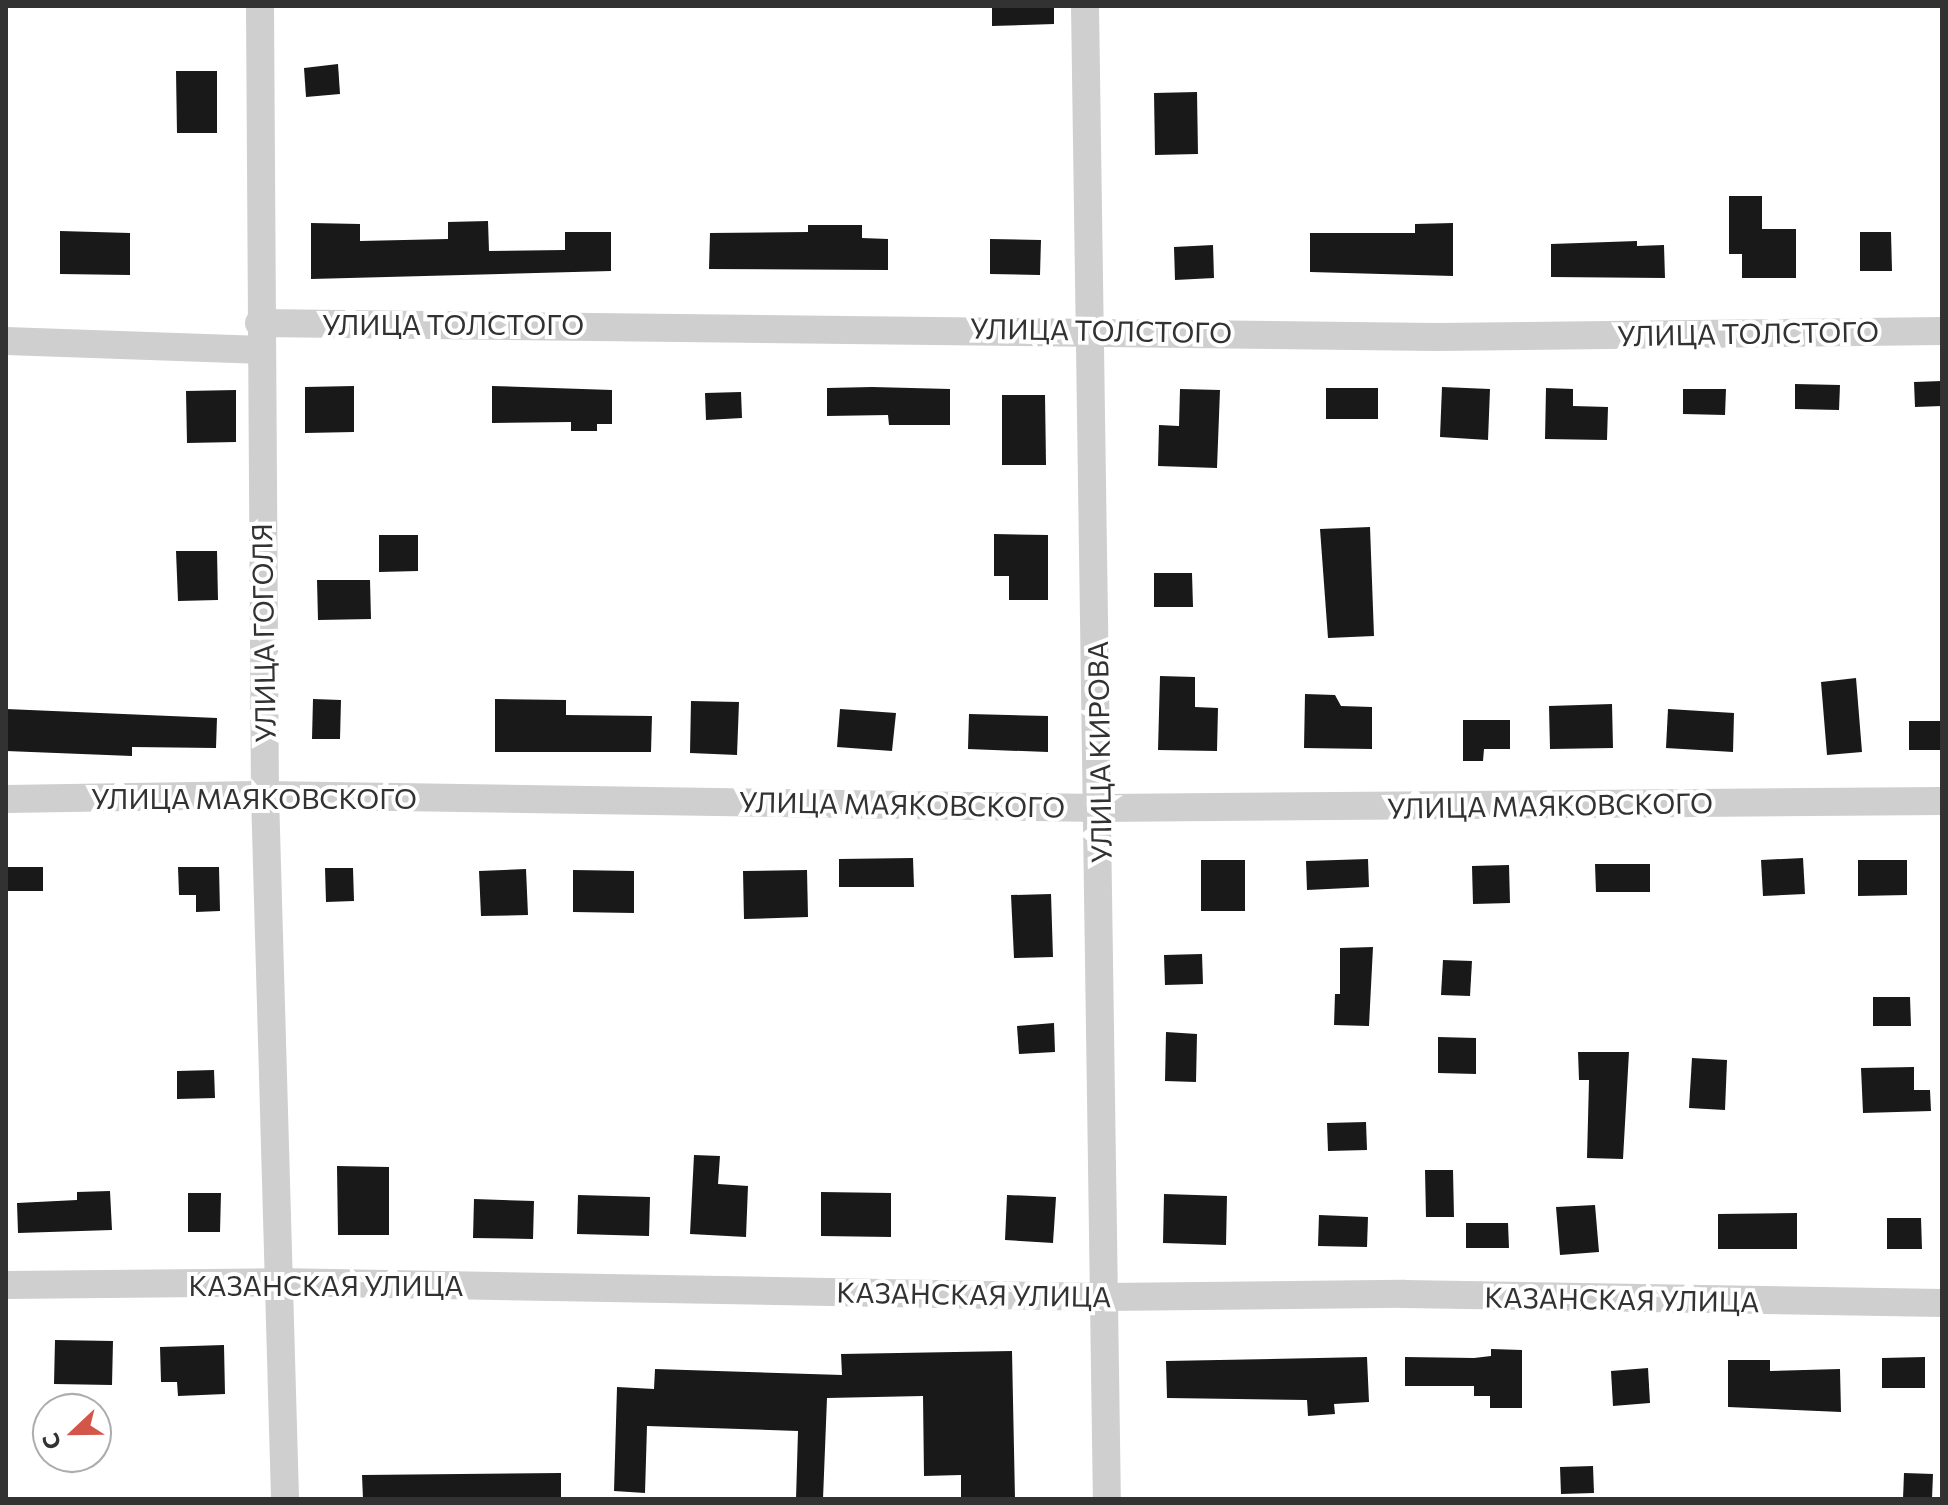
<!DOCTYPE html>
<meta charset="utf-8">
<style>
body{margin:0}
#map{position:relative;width:1948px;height:1505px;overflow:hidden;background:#fff;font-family:Commissioner,sans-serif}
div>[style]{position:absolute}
.building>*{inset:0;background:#191919}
.minor>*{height:28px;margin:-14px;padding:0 14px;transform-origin:14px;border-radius:14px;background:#cfcfcf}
span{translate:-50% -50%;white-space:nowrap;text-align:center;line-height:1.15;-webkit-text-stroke:8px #fff;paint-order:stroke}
.street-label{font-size:28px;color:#323232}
.frame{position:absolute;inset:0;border:8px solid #323232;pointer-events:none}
.north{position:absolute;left:32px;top:1393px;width:80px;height:80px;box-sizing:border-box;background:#fff;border:2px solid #adadad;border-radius:50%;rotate:248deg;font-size:22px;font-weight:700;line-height:32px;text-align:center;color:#323232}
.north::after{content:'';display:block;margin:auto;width:28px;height:36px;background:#d4564a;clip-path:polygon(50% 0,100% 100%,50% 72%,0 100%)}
</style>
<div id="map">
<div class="building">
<div style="clip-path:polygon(992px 6px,1054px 6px,1054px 24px,992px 26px)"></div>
<div style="clip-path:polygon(338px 64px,340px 94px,306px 97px,304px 68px)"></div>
<div style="clip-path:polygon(176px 71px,217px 71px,217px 133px,177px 133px)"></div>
<div style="clip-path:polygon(1197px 92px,1198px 154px,1155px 155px,1154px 93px)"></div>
<div style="clip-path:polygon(1729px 196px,1762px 196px,1762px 229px,1796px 229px,1796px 278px,1742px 278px,1742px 254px,1729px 254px)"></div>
<div style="clip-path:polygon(488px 221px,489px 251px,565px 250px,565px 232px,611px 232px,611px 271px,311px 279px,311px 223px,360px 224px,360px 241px,448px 239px,448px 222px)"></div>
<div style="clip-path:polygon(1453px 223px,1453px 276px,1310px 272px,1310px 233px,1415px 233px,1415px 224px)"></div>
<div style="clip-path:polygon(808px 225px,862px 225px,862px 238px,888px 239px,888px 270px,709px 269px,710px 233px,808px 232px)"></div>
<div style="clip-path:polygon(60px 231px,130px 233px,130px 275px,60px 274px)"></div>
<div style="clip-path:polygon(1860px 232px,1891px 232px,1892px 271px,1860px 271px)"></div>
<div style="clip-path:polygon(990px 239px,1041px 240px,1040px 275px,990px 274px)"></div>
<div style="clip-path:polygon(1637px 241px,1637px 246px,1664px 245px,1665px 278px,1551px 277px,1551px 244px)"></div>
<div style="clip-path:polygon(1213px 245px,1214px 278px,1175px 280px,1174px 247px)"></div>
<div style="clip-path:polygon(1942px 381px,1942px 406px,1915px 407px,1914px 382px)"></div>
<div style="clip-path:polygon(1795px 384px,1840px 385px,1839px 410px,1795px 409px)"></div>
<div style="clip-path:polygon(354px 386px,354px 432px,305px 433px,305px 387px)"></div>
<div style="clip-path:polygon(492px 386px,612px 390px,612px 424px,597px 424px,597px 431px,571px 431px,571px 422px,492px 423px)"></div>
<div style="clip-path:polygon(872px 387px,950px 389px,950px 425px,889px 425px,888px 415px,827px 416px,827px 388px)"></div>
<div style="clip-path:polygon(1442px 387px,1490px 389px,1488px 440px,1440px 437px)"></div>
<div style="clip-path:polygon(1326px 388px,1378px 388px,1378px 419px,1326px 419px)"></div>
<div style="clip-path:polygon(1546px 388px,1573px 389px,1573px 406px,1608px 407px,1607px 440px,1545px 439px)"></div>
<div style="clip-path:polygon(1180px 389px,1220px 390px,1217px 468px,1158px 466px,1159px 425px,1179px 426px)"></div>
<div style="clip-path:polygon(1683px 389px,1726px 389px,1725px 415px,1683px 414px)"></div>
<div style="clip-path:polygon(236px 390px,236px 442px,187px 443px,186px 391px)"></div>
<div style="clip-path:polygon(741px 392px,742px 418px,706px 420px,705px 393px)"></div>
<div style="clip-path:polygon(1002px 395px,1045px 395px,1046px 465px,1002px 465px)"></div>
<div style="clip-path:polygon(1370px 527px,1374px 636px,1328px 638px,1320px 529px)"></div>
<div style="clip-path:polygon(994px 534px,1048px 535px,1048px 600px,1009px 600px,1009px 576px,994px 576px)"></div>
<div style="clip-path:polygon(379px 535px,418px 535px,418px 571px,379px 572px)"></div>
<div style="clip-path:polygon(176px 551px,217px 551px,218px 600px,178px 601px)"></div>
<div style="clip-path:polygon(1154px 573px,1192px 573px,1193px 607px,1154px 607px)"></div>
<div style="clip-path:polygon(317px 580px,370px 580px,371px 619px,318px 620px)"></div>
<div style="clip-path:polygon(1160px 676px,1195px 677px,1195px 707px,1218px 708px,1217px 751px,1158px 750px)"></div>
<div style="clip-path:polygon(1856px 678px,1862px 752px,1827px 755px,1821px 682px)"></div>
<div style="clip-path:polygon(1305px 694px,1335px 695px,1341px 706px,1372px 707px,1372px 749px,1304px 748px)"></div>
<div style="clip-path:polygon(313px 699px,341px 700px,340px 739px,312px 739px)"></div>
<div style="clip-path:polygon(495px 699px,566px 700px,566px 715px,652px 716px,651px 752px,495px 752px)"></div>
<div style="clip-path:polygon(691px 701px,739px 702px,737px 755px,690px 753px)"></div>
<div style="clip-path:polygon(1612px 704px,1613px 748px,1550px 749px,1549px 706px)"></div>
<div style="clip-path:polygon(6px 709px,217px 718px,216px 748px,132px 747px,132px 756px,6px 751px)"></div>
<div style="clip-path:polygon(840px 709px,896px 713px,892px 751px,837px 747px)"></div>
<div style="clip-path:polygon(1668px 709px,1734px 713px,1733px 752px,1666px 748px)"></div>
<div style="clip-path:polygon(969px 714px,1048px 716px,1048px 752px,968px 749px)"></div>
<div style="clip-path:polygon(1463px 720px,1510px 720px,1510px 749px,1484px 749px,1483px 761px,1463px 761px)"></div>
<div style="clip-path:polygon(1909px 721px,1942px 721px,1942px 750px,1909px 750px)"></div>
<div style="clip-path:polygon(913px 858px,914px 887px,839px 887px,839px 859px)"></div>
<div style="clip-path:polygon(1803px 858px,1805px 894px,1763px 896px,1761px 860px)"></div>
<div style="clip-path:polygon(1368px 859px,1369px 887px,1307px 890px,1306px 861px)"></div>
<div style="clip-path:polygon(1201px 860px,1245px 860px,1245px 911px,1201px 911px)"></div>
<div style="clip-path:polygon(1858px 860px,1907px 860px,1907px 895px,1858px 896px)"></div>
<div style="clip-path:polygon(1595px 864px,1650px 864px,1650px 892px,1596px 892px)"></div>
<div style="clip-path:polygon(1509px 865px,1510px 903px,1473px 904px,1472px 866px)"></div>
<div style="clip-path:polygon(6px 867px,43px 867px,43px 891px,6px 891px)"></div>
<div style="clip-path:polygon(178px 867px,219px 867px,220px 911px,196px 912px,196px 895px,179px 895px)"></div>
<div style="clip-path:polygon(325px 868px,353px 868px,354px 901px,326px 902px)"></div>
<div style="clip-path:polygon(526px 869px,528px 915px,481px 916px,479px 871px)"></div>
<div style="clip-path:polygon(573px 870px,634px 871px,634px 913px,573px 912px)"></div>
<div style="clip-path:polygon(807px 870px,808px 917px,744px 919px,743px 871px)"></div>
<div style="clip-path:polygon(1051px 894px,1053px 957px,1014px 958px,1011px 895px)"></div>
<div style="clip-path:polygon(1373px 947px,1369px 1026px,1334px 1025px,1335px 994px,1340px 994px,1340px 948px)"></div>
<div style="clip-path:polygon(1202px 954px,1203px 984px,1165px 985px,1164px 955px)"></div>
<div style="clip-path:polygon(1443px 960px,1472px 961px,1470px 996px,1441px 995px)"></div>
<div style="clip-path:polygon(1873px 997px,1910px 997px,1911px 1026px,1873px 1026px)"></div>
<div style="clip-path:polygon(1054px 1023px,1055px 1052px,1019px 1054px,1017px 1026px)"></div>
<div style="clip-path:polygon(1166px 1032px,1197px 1034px,1196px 1082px,1165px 1081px)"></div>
<div style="clip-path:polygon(1438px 1037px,1476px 1038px,1476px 1074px,1438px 1073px)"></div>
<div style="clip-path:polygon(1578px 1052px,1629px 1052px,1623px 1159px,1587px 1158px,1589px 1080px,1579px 1080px)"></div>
<div style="clip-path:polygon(1692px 1058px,1727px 1060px,1725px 1110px,1689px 1108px)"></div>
<div style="clip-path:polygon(1914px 1067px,1914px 1090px,1930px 1090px,1931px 1111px,1863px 1113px,1861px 1068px)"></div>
<div style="clip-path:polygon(214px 1070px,215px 1098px,177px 1099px,177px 1071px)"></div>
<div style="clip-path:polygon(1366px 1122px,1367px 1150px,1328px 1151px,1327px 1123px)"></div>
<div style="clip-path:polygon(694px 1155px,720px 1156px,718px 1184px,748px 1186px,746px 1237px,690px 1234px)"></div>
<div style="clip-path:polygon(337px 1166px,389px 1167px,389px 1235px,338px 1235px)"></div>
<div style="clip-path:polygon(1425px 1170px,1453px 1170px,1454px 1217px,1426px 1217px)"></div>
<div style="clip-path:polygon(110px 1191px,112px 1230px,18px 1233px,17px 1203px,77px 1200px,77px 1192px)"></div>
<div style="clip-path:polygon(821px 1192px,891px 1193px,891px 1237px,821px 1236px)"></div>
<div style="clip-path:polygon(188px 1193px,221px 1193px,220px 1232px,188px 1232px)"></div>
<div style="clip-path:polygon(1164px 1194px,1227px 1196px,1226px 1245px,1163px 1243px)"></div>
<div style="clip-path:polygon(578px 1195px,650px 1197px,649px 1236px,577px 1234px)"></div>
<div style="clip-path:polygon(1007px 1195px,1056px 1197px,1053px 1243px,1005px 1240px)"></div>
<div style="clip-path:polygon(474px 1199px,534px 1201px,533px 1239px,473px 1238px)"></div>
<div style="clip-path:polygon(1595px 1205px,1599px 1252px,1560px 1255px,1556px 1207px)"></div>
<div style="clip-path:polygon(1797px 1213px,1797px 1249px,1718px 1249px,1718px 1214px)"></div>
<div style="clip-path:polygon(1319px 1215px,1368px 1217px,1367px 1247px,1318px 1246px)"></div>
<div style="clip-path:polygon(1887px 1218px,1921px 1218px,1922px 1249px,1887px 1249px)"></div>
<div style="clip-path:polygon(1466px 1223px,1508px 1223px,1509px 1248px,1466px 1248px)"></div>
<div style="clip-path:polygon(55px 1340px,113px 1341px,112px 1385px,54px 1384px)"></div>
<div style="clip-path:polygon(224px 1345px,225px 1394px,178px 1396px,177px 1382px,161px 1382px,160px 1347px)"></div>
<div style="clip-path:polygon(1491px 1349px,1522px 1350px,1522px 1408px,1490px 1408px,1490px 1396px,1474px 1396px,1474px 1386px,1405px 1386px,1405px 1357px,1474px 1358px,1491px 1356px)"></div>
<div style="clip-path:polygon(1012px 1351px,1015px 1499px,961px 1499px,961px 1475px,924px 1476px,923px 1396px,827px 1398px,823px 1499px,796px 1499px,798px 1431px,647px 1426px,645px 1493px,614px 1491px,617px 1387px,654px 1389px,655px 1369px,842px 1375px,841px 1354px)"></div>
<div style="clip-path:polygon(1367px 1357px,1369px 1402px,1334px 1404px,1335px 1414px,1308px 1416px,1307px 1400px,1167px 1398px,1166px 1361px)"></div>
<div style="clip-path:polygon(1925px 1357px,1925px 1388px,1882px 1388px,1882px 1358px)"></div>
<div style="clip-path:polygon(1728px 1360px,1770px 1360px,1770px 1371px,1840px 1369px,1841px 1412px,1728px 1407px)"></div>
<div style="clip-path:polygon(1648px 1368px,1650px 1403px,1613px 1406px,1611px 1371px)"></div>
<div style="clip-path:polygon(1593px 1466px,1594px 1493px,1561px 1494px,1560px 1467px)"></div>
<div style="clip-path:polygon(561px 1473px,561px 1499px,363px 1499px,362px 1475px)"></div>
<div style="clip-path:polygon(1904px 1473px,1933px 1474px,1932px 1499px,1903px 1499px)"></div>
</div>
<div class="minor">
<div style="left:260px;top:6px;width:789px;rotate:89.64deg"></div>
<div style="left:265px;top:795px;width:704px;rotate:88.37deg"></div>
<div style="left:1085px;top:6px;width:1493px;rotate:89.16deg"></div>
<div style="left:259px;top:323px;width:1177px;rotate:0.68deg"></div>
<div style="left:1436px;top:337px;width:506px;rotate:-0.68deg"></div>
<div style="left:6px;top:341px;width:254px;rotate:2deg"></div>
<div style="left:6px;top:799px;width:259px;rotate:-0.9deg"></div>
<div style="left:265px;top:795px;width:835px;rotate:0.89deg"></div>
<div style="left:1100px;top:808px;width:842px;rotate:-0.48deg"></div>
<div style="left:6px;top:1285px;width:272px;rotate:-0.6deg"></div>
<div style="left:278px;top:1282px;width:826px;rotate:1.04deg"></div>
<div style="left:1104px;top:1297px;width:300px;rotate:-0.6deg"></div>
<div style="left:1404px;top:1294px;width:538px;rotate:0.96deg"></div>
</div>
<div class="street-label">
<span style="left:453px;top:324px">УЛИЦА ТОЛСТОГО</span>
<span style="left:1101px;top:330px;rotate:1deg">УЛИЦА ТОЛСТОГО</span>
<span style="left:1748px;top:333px;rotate:-1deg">УЛИЦА ТОЛСТОГО</span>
<span style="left:263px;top:633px;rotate:-91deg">УЛИЦА ГОГОЛЯ</span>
<span style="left:1099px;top:752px;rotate:-91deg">УЛИЦА КИРОВА</span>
<span style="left:254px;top:798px">УЛИЦА МАЯКОВСКОГО</span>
<span style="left:902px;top:804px;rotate:1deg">УЛИЦА МАЯКОВСКОГО</span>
<span style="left:1550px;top:805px;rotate:-1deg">УЛИЦА МАЯКОВСКОГО</span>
<span style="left:326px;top:1285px">КАЗАНСКАЯ УЛИЦА</span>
<span style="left:974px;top:1294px;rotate:1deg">КАЗАНСКАЯ УЛИЦА</span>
<span style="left:1622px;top:1299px;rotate:1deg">КАЗАНСКАЯ УЛИЦА</span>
</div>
<div class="frame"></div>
<div class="north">С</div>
</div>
